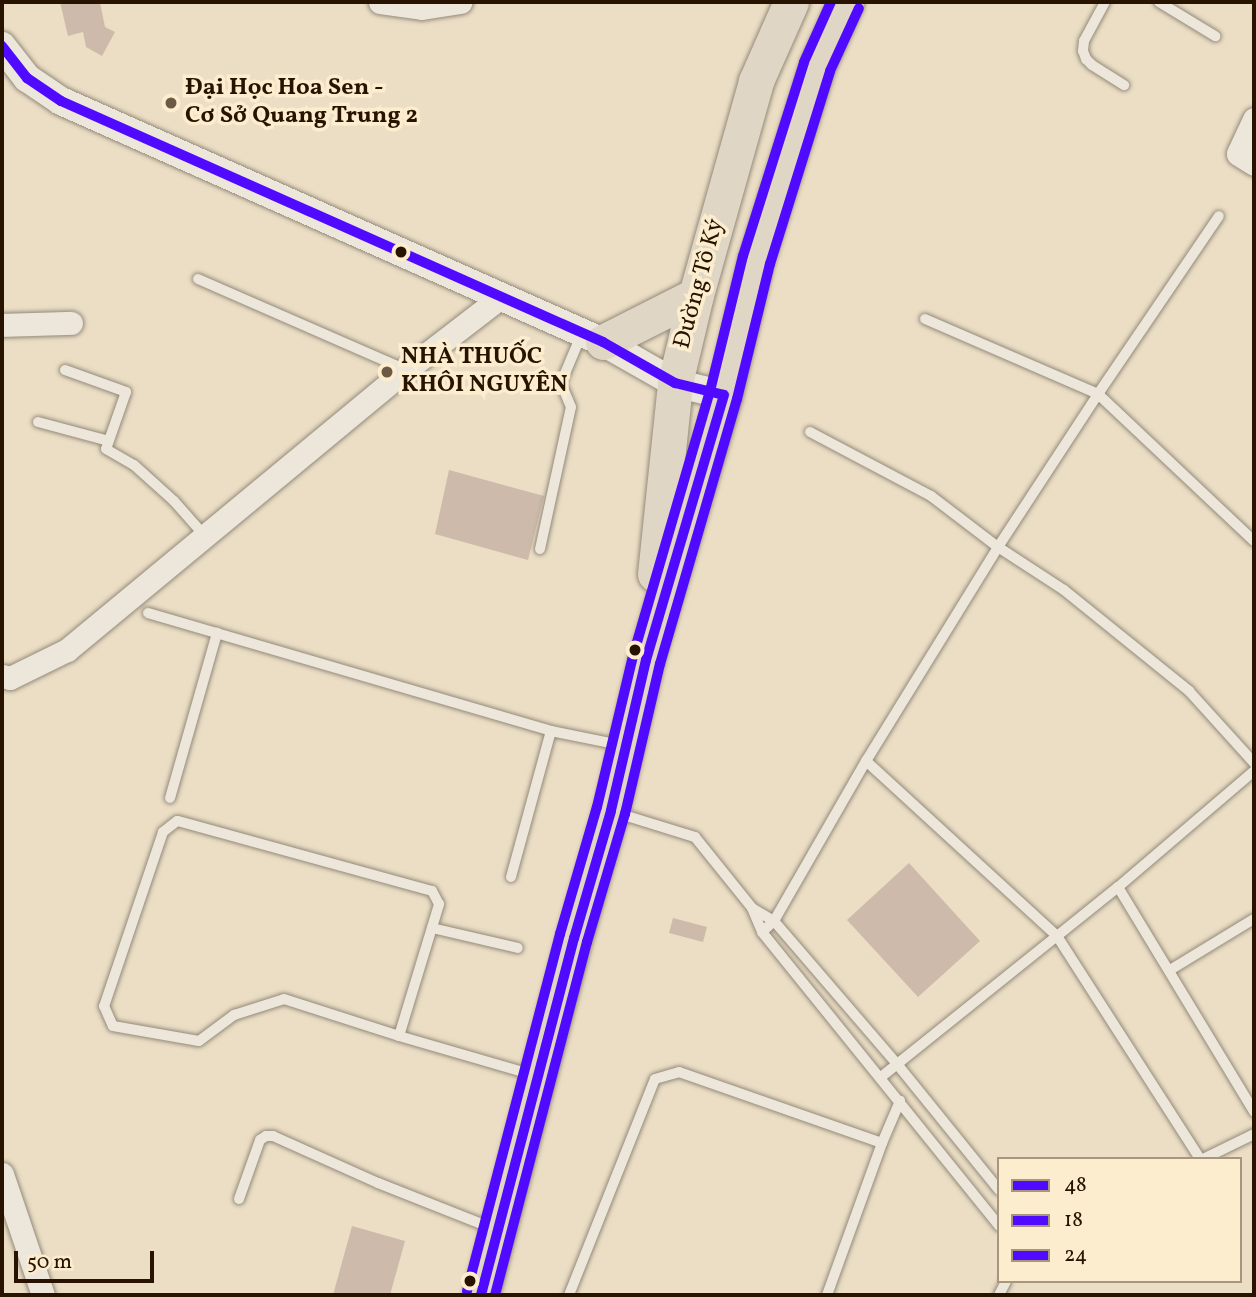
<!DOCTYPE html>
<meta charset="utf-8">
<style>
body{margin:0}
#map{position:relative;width:1256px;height:1297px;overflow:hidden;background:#ebdec5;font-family:Vollkorn,serif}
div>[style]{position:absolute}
.building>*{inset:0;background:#cdbaaa}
.roads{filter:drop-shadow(0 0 2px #948a7a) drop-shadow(0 0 2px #948a7a)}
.service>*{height:10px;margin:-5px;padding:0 5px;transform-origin:5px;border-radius:5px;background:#ede6da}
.minor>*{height:23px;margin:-11.5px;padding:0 11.5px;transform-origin:11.5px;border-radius:11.5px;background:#ede6da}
.tertiary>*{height:28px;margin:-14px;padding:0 14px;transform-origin:14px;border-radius:14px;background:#ede6da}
.primary>*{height:35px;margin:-17.5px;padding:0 17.5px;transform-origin:17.5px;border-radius:17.5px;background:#e0d6c5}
.bus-1>*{height:10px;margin:-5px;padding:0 5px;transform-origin:5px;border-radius:5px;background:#4f0aff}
.bus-2>*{height:10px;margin:-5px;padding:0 5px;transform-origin:5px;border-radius:5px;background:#4f0aff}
.bus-3>*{height:10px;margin:-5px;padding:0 5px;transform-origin:5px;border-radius:5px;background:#4f0aff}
.dots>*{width:19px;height:19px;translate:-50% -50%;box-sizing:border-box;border:4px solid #fcedcf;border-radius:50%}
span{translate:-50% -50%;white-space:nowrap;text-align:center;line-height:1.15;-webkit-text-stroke:7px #fcedcf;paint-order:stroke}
.poi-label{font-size:24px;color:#281300;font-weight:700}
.left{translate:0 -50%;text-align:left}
.street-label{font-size:24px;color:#281300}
.frame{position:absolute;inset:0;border:4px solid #281300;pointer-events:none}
.legend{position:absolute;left:997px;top:1157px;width:245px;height:126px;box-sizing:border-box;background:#fcedcf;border:2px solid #a7967c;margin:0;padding:9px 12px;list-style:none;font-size:21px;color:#281300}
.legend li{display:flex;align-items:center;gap:14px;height:35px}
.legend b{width:35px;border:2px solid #a7967c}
.scale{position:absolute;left:14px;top:1251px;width:140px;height:32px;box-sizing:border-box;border:4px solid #281300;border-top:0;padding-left:9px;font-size:21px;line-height:24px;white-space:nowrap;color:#281300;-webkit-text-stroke:5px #fcedcf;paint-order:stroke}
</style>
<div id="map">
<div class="building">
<div style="clip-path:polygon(60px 2px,100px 2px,105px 27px,115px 32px,102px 56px,86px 47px,83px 32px,68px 36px)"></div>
<div style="clip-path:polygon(449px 470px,544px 496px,528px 560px,435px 534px)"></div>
<div style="clip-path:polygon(909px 863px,980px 941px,918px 997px,847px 920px)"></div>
<div style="clip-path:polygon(673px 918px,707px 927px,703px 942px,669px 933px)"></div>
<div style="clip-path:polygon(352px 1226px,405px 1241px,390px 1295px,333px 1295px)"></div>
</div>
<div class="roads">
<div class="service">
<div style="left:1105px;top:2px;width:44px;rotate:118.3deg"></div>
<div style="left:1084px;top:41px;width:10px;rotate:96deg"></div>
<div style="left:1083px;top:51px;width:9px;rotate:69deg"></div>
<div style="left:1086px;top:59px;width:8px;rotate:45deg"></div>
<div style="left:1092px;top:65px;width:38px;rotate:32deg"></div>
<div style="left:1159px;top:2px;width:66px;rotate:31.3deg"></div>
<div style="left:198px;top:279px;width:227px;rotate:23.6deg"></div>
<div style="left:925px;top:319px;width:189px;rotate:23.4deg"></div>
<div style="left:1098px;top:394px;width:215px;rotate:-55.8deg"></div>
<div style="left:65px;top:370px;width:65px;rotate:19.8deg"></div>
<div style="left:126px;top:392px;width:60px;rotate:109.3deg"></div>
<div style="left:106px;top:449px;width:32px;rotate:30deg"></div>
<div style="left:134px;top:465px;width:54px;rotate:42deg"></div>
<div style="left:174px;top:501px;width:47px;rotate:48.5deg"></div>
<div style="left:38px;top:422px;width:73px;rotate:15deg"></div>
<div style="left:810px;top:432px;width:137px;rotate:27.9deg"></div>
<div style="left:931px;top:496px;width:84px;rotate:37.3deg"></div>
<div style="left:998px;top:547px;width:79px;rotate:33.1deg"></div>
<div style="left:1064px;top:590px;width:161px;rotate:38.9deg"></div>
<div style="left:1189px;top:691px;width:97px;rotate:47.9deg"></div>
<div style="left:540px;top:549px;width:145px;rotate:-77.7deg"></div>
<div style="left:571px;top:407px;width:26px;rotate:-113deg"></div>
<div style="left:561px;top:383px;width:54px;rotate:-67.2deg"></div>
<div style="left:148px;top:613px;width:420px;rotate:16.3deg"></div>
<div style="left:1254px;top:771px;width:179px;rotate:139.5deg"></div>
<div style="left:1118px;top:887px;width:263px;rotate:58.8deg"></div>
<div style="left:170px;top:798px;width:172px;rotate:-74.1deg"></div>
<div style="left:614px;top:812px;width:85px;rotate:17.2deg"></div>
<div style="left:695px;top:837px;width:91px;rotate:51.2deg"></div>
<div style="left:752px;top:908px;width:26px;rotate:67deg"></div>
<div style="left:762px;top:932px;width:378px;rotate:51.1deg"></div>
<div style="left:511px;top:877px;width:151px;rotate:-74.7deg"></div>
<div style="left:551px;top:731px;width:70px;rotate:11.5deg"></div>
<div style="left:1118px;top:887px;width:78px;rotate:141.2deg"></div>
<div style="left:1057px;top:936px;width:265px;rotate:57.3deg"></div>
<div style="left:752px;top:908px;width:26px;rotate:31deg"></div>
<div style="left:774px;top:921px;width:189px;rotate:49.3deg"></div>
<div style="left:897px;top:1064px;width:162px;rotate:51deg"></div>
<div style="left:432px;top:928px;width:88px;rotate:13.1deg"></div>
<div style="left:762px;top:932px;width:16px;rotate:-43deg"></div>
<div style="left:774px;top:921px;width:185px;rotate:-60.1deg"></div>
<div style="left:1170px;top:970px;width:98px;rotate:-31.3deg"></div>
<div style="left:399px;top:1036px;width:138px;rotate:-73.1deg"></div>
<div style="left:439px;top:904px;width:15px;rotate:-118deg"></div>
<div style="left:432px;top:891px;width:264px;rotate:-164.6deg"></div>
<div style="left:177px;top:821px;width:18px;rotate:142deg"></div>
<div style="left:163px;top:832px;width:184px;rotate:108.7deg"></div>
<div style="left:104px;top:1006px;width:22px;rotate:66deg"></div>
<div style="left:113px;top:1026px;width:87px;rotate:9.9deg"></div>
<div style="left:199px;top:1041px;width:44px;rotate:-36.6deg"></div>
<div style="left:234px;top:1015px;width:52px;rotate:-17.7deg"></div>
<div style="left:284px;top:999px;width:121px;rotate:17.8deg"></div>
<div style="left:399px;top:1036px;width:140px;rotate:16.2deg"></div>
<div style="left:881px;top:1077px;width:226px;rotate:-38.7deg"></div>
<div style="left:1057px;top:936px;width:259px;rotate:-137.5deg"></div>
<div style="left:866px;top:761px;width:251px;rotate:-58.3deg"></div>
<div style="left:998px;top:547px;width:183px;rotate:-56.8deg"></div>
<div style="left:1098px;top:394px;width:214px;rotate:43.3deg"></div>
<div style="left:1203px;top:1159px;width:57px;rotate:-26.1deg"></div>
<div style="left:239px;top:1199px;width:63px;rotate:-70.4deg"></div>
<div style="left:260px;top:1140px;width:7px;rotate:-34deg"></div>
<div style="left:266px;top:1136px;width:7px"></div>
<div style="left:273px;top:1136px;width:115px;rotate:24.1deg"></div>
<div style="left:378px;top:1183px;width:125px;rotate:21.6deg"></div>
<div style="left:569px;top:1295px;width:232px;rotate:-68.3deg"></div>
<div style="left:655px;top:1079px;width:25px;rotate:-16deg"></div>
<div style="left:679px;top:1072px;width:215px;rotate:19.3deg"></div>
<div style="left:882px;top:1143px;width:46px;rotate:-66.8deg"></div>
<div style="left:827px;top:1295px;width:162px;rotate:-70.1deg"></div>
<div style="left:999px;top:1295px;width:16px;rotate:-63deg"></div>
</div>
<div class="minor">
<div style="left:380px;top:2px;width:42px;rotate:8.1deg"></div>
<div style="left:422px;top:8px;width:39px;rotate:-9deg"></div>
<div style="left:1254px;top:119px;width:38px;rotate:115deg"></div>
<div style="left:1238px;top:154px;width:19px;rotate:32deg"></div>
<div style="left:2px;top:325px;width:69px;rotate:-1.7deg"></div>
<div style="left:2px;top:676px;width:8px;rotate:14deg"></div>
<div style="left:10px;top:678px;width:64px;rotate:-26.2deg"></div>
<div style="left:67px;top:650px;width:440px;rotate:-39.6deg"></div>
<div style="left:406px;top:370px;width:121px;rotate:-37.6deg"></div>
<div style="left:2px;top:1174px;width:128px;rotate:71.3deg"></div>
</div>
<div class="tertiary">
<div style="left:2px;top:46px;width:41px;rotate:52deg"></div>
<div style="left:27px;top:78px;width:41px;rotate:34.1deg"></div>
<div style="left:61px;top:101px;width:593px;rotate:23.97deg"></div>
<div style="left:603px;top:342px;width:83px;rotate:29.7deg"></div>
<div style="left:675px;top:383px;width:50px;rotate:13.8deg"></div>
</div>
<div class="primary">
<div style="left:603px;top:342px;width:104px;rotate:-26.8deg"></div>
<div style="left:655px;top:574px;width:192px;rotate:-84deg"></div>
<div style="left:675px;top:383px;width:90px;rotate:-76.6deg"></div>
<div style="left:696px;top:295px;width:222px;rotate:-74.3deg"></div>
<div style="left:756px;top:81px;width:86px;rotate:-66.1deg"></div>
<div style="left:481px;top:1295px;width:369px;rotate:-75.4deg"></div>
<div style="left:574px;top:938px;width:132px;rotate:-73.8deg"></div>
<div style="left:611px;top:811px;width:155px;rotate:-76.9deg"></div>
<div style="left:646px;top:660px;width:276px;rotate:-73.6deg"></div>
<div style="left:724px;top:395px;width:139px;rotate:-76.7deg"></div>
<div style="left:756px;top:260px;width:203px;rotate:-72.5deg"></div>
<div style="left:817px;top:66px;width:70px;rotate:-65.6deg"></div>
</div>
</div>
<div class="bus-1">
<div style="left:2px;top:46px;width:41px;rotate:52deg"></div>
<div style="left:27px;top:78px;width:41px;rotate:34.1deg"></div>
<div style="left:61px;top:101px;width:593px;rotate:23.97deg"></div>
<div style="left:603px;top:342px;width:83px;rotate:29.7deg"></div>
<div style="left:675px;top:383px;width:50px;rotate:13.8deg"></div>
<div style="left:724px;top:395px;width:276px;rotate:106.4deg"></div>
<div style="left:646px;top:660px;width:155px;rotate:103.1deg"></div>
<div style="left:611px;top:811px;width:132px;rotate:106.2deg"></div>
<div style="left:574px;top:938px;width:369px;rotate:104.6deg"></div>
</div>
<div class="bus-2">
<div style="left:495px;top:1295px;width:365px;rotate:-75.4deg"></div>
<div style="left:587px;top:942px;width:134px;rotate:-73.5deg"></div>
<div style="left:625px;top:814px;width:154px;rotate:-76.9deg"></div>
<div style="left:660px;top:664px;width:276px;rotate:-73.8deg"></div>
<div style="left:737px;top:399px;width:139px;rotate:-76.3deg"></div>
<div style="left:770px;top:264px;width:202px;rotate:-72.7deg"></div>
<div style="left:830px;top:71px;width:69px;rotate:-65.3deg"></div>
</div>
<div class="bus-3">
<div style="left:467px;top:1291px;width:369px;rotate:-75.4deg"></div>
<div style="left:560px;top:934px;width:132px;rotate:-73.8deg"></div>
<div style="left:597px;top:807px;width:155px;rotate:-76.6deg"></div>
<div style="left:633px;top:656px;width:276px;rotate:-73.8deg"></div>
<div style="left:710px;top:391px;width:139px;rotate:-76.3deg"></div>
<div style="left:743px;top:256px;width:203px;rotate:-72.5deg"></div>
<div style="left:804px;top:62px;width:66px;rotate:-65.8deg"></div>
</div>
<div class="dots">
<div style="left:171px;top:103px;background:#6c5a45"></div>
<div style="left:401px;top:252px;background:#281300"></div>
<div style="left:387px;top:372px;background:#6c5a45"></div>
<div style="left:635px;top:650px;background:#281300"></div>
<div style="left:470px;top:1281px;background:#281300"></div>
</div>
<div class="poi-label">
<span class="left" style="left:185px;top:103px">Đại Học Hoa Sen -<br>Cơ Sở Quang Trung 2</span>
<span class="left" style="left:401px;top:372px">NHÀ THUỐC<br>KHÔI NGUYÊN</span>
</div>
<div class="street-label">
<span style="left:700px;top:284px;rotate:-75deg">Đường Tô Ký</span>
</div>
<div class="frame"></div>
<ul class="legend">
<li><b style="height:9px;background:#4f0aff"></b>48</li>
<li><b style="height:9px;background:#4f0aff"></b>18</li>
<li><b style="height:9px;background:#4f0aff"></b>24</li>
</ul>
<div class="scale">50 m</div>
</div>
